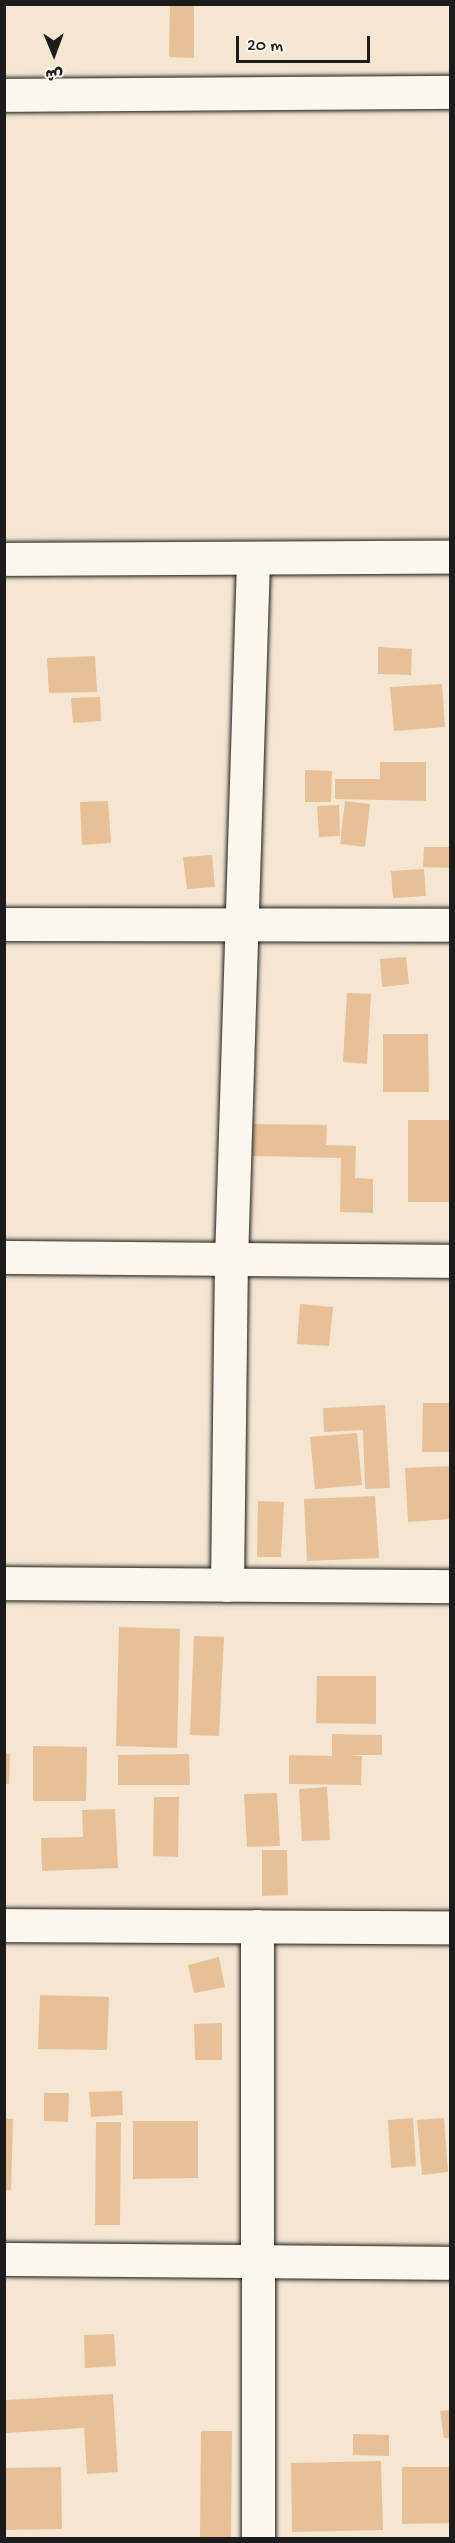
<!DOCTYPE html>
<meta charset="utf-8">
<style>
body{margin:0}
#map{position:relative;width:455px;height:2543px;overflow:hidden;background:#f5e6d2;font-family:"Gochi Hand","Playpen Sans Arabic",sans-serif}
div>[style]{position:absolute}
.building>*{inset:0;background:#e7c097}
.roads{filter:drop-shadow(0 0 2px #1c1c1c) drop-shadow(0 0 2px #1c1c1c)}
.minor>*{height:33px;margin:-16.5px;padding:0 16.5px;transform-origin:16.5px;border-radius:16.5px;background:#fbf7ec}
span{translate:-50% -50%;white-space:nowrap;text-align:center;line-height:1.15;-webkit-text-stroke:4.5px #fbf7ec;paint-order:stroke}
.frame{position:absolute;inset:0;border:6px solid #1c1c1c;pointer-events:none}
.north{position:absolute;left:24px;top:24px;width:60px;height:60px;-webkit-text-stroke:4px #fbf7ec;paint-order:stroke;rotate:179deg;font-size:16px;font-weight:700;line-height:24px;text-align:center;color:#1c1c1c}
.north::after{content:'';display:block;margin:auto;width:21px;height:27px;background:#1c1c1c;clip-path:polygon(50% 0,100% 100%,50% 72%,0 100%)}
.scale{position:absolute;left:236px;top:36px;width:134px;height:27px;box-sizing:border-box;border:3px solid #1c1c1c;border-top:0;padding-left:8px;font-size:18px;line-height:21px;white-space:nowrap;color:#1c1c1c;-webkit-text-stroke:4px #fbf7ec;paint-order:stroke}
</style>
<div id="map">
<div class="building">
<div style="clip-path:polygon(170px 4px,194px 4px,194px 58px,169px 57px)"></div>
<div style="clip-path:polygon(378px 647px,412px 649px,411px 675px,378px 674px)"></div>
<div style="clip-path:polygon(95px 656px,97px 692px,49px 693px,47px 658px)"></div>
<div style="clip-path:polygon(442px 684px,445px 727px,394px 731px,390px 687px)"></div>
<div style="clip-path:polygon(100px 697px,101px 721px,73px 723px,71px 698px)"></div>
<div style="clip-path:polygon(380px 762px,426px 762px,426px 801px,335px 799px,335px 779px,380px 779px)"></div>
<div style="clip-path:polygon(305px 770px,332px 771px,331px 802px,305px 802px)"></div>
<div style="clip-path:polygon(108px 801px,111px 843px,82px 845px,80px 802px)"></div>
<div style="clip-path:polygon(345px 801px,370px 804px,365px 847px,340px 844px)"></div>
<div style="clip-path:polygon(339px 805px,340px 836px,319px 837px,317px 806px)"></div>
<div style="clip-path:polygon(424px 847px,450px 847px,450px 868px,423px 867px)"></div>
<div style="clip-path:polygon(212px 855px,215px 887px,187px 889px,183px 857px)"></div>
<div style="clip-path:polygon(424px 869px,426px 896px,393px 898px,391px 871px)"></div>
<div style="clip-path:polygon(406px 957px,409px 984px,382px 987px,380px 959px)"></div>
<div style="clip-path:polygon(347px 993px,371px 994px,367px 1064px,343px 1062px)"></div>
<div style="clip-path:polygon(383px 1034px,428px 1034px,429px 1092px,383px 1092px)"></div>
<div style="clip-path:polygon(408px 1120px,450px 1120px,450px 1202px,408px 1202px)"></div>
<div style="clip-path:polygon(253px 1124px,327px 1125px,326px 1145px,356px 1146px,355px 1178px,373px 1179px,373px 1213px,340px 1212px,341px 1158px,252px 1156px)"></div>
<div style="clip-path:polygon(300px 1304px,333px 1307px,329px 1346px,297px 1344px)"></div>
<div style="clip-path:polygon(423px 1403px,450px 1403px,450px 1452px,422px 1452px)"></div>
<div style="clip-path:polygon(385px 1405px,390px 1488px,365px 1489px,363px 1430px,324px 1432px,323px 1408px)"></div>
<div style="clip-path:polygon(357px 1433px,362px 1485px,315px 1489px,310px 1437px)"></div>
<div style="clip-path:polygon(450px 1466px,450px 1519px,408px 1522px,405px 1468px)"></div>
<div style="clip-path:polygon(375px 1496px,379px 1558px,307px 1561px,304px 1499px)"></div>
<div style="clip-path:polygon(258px 1501px,284px 1502px,281px 1557px,257px 1557px)"></div>
<div style="clip-path:polygon(119px 1627px,180px 1629px,177px 1748px,116px 1746px)"></div>
<div style="clip-path:polygon(194px 1636px,224px 1637px,219px 1736px,190px 1735px)"></div>
<div style="clip-path:polygon(317px 1676px,376px 1676px,376px 1724px,316px 1723px)"></div>
<div style="clip-path:polygon(332px 1734px,382px 1735px,382px 1755px,347px 1755px,362px 1756px,361px 1785px,289px 1784px,289px 1755px,332px 1756px)"></div>
<div style="clip-path:polygon(33px 1746px,87px 1747px,86px 1801px,33px 1801px)"></div>
<div style="clip-path:polygon(4px 1753px,10px 1754px,9px 1784px,4px 1784px)"></div>
<div style="clip-path:polygon(189px 1754px,190px 1785px,118px 1785px,118px 1755px)"></div>
<div style="clip-path:polygon(327px 1787px,330px 1840px,302px 1841px,299px 1789px)"></div>
<div style="clip-path:polygon(277px 1793px,280px 1846px,247px 1847px,244px 1794px)"></div>
<div style="clip-path:polygon(154px 1797px,179px 1797px,178px 1857px,153px 1856px)"></div>
<div style="clip-path:polygon(115px 1809px,118px 1868px,42px 1871px,41px 1838px,83px 1837px,82px 1810px)"></div>
<div style="clip-path:polygon(262px 1850px,287px 1850px,288px 1895px,262px 1896px)"></div>
<div style="clip-path:polygon(219px 1957px,225px 1987px,194px 1993px,188px 1965px)"></div>
<div style="clip-path:polygon(40px 1995px,109px 1997px,107px 2050px,38px 2049px)"></div>
<div style="clip-path:polygon(222px 2023px,222px 2060px,195px 2060px,194px 2024px)"></div>
<div style="clip-path:polygon(122px 2091px,123px 2115px,91px 2117px,89px 2092px)"></div>
<div style="clip-path:polygon(44px 2093px,69px 2093px,68px 2122px,44px 2121px)"></div>
<div style="clip-path:polygon(4px 2118px,13px 2119px,11px 2190px,4px 2190px)"></div>
<div style="clip-path:polygon(413px 2118px,416px 2166px,391px 2168px,388px 2120px)"></div>
<div style="clip-path:polygon(444px 2118px,448px 2172px,422px 2175px,417px 2120px)"></div>
<div style="clip-path:polygon(133px 2121px,198px 2121px,198px 2178px,133px 2179px)"></div>
<div style="clip-path:polygon(96px 2122px,121px 2122px,120px 2225px,95px 2225px)"></div>
<div style="clip-path:polygon(114px 2334px,116px 2366px,85px 2368px,84px 2335px)"></div>
<div style="clip-path:polygon(113px 2394px,118px 2472px,87px 2474px,84px 2428px,6px 2433px,5px 2400px)"></div>
<div style="clip-path:polygon(450px 2410px,450px 2438px,444px 2438px,440px 2411px)"></div>
<div style="clip-path:polygon(201px 2431px,232px 2431px,231px 2538px,200px 2538px)"></div>
<div style="clip-path:polygon(353px 2434px,389px 2435px,389px 2456px,353px 2455px)"></div>
<div style="clip-path:polygon(381px 2461px,383px 2530px,292px 2532px,291px 2463px)"></div>
<div style="clip-path:polygon(61px 2467px,62px 2529px,4px 2530px,4px 2468px)"></div>
<div style="clip-path:polygon(402px 2467px,450px 2467px,450px 2523px,402px 2524px)"></div>
</div>
<div class="roads">
<div class="minor">
<div style="left:4px;top:95px;width:446px;rotate:-0.4deg"></div>
<div style="left:4px;top:559px;width:446px;rotate:-0.3deg"></div>
<div style="left:4px;top:924px;width:446px;rotate:0.1deg"></div>
<div style="left:4px;top:1257px;width:446px;rotate:0.5deg"></div>
<div style="left:4px;top:1583px;width:446px;rotate:0.4deg"></div>
<div style="left:227px;top:1585px;width:325px;rotate:-89.3deg"></div>
<div style="left:231px;top:1260px;width:702px;rotate:-88.2deg"></div>
<div style="left:4px;top:1925px;width:446px;rotate:0.3deg"></div>
<div style="left:257px;top:1926px;width:612px;rotate:89.91deg"></div>
<div style="left:4px;top:2259px;width:446px;rotate:0.5deg"></div>
</div>
</div>
<div class="frame"></div>
<div class="north">ش</div>
<div class="scale">20 m</div>
</div>
